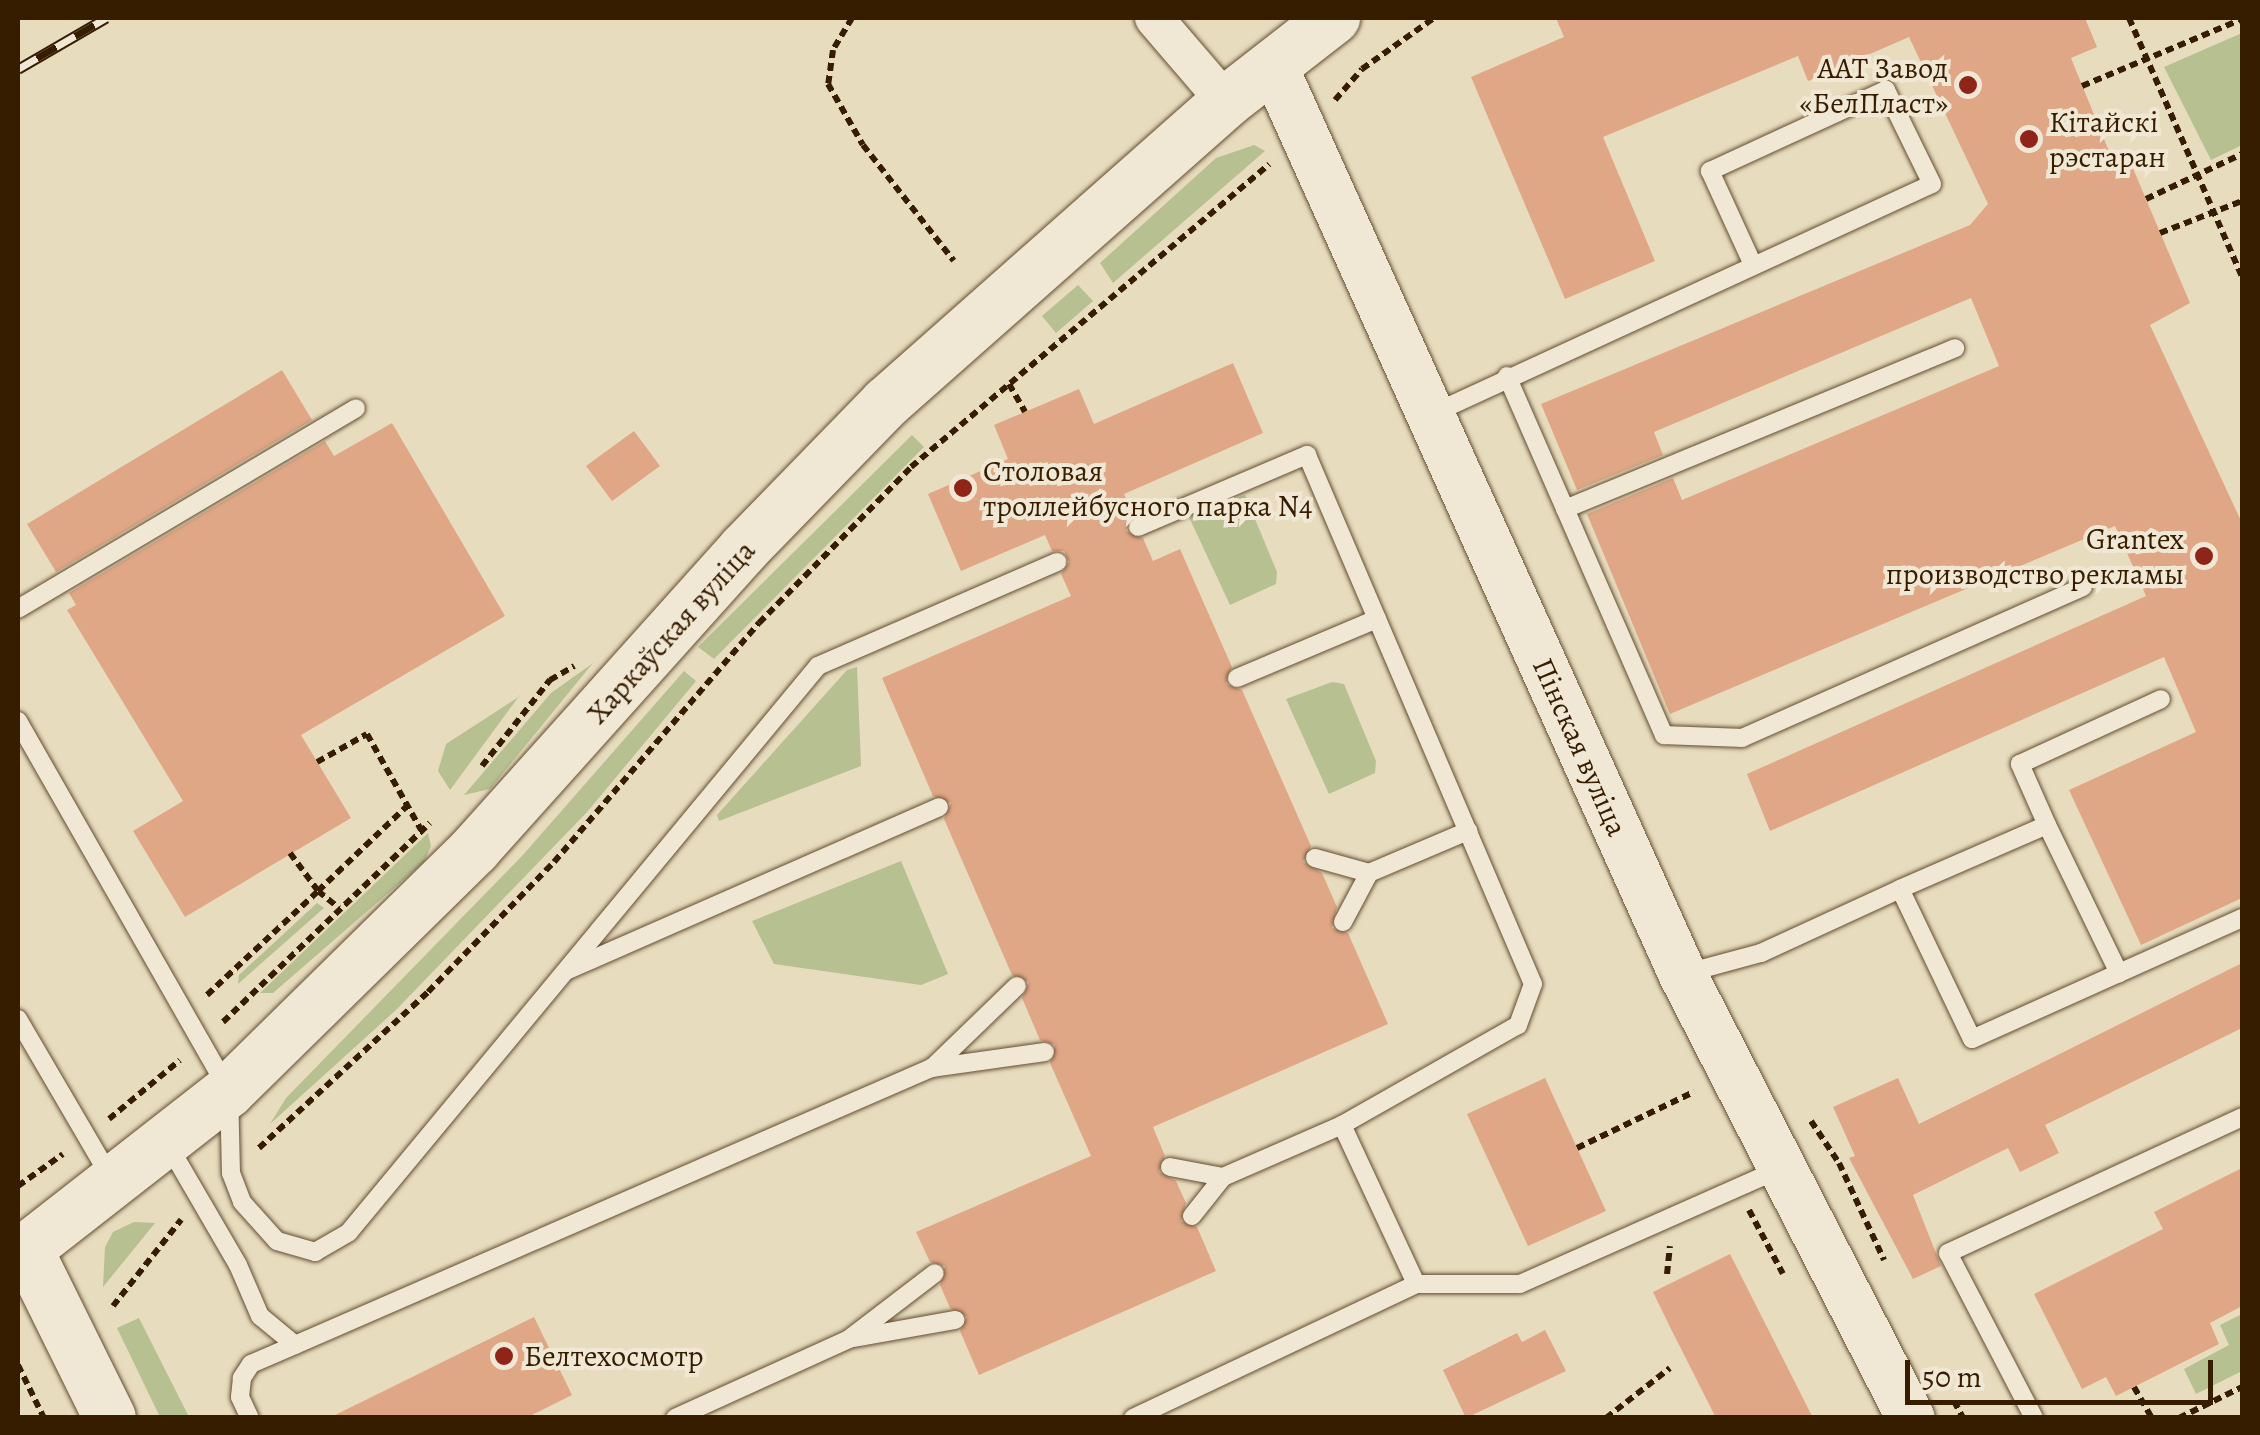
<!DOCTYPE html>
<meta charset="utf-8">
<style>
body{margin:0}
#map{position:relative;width:2260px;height:1435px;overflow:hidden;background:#e8dcbe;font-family:Alegreya,serif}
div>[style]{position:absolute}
.green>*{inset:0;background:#b6c091}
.building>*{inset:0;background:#e0a787}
.path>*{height:6px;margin-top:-3px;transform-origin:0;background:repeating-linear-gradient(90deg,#371d00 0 8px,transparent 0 13px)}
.roads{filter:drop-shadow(0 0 2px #634d30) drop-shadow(0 0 2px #634d30)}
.service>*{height:18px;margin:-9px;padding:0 9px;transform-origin:9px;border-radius:9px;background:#f0e8d5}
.minor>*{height:38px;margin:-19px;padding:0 19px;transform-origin:19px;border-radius:19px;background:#f0e8d5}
.tertiary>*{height:48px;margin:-24px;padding:0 24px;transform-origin:24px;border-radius:24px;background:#f0e8d5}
.secondary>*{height:52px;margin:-26px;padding:0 26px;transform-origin:26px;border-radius:26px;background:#f0e8d5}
.rail>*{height:11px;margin-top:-5.5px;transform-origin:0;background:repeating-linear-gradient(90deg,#f0e8d5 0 22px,#371d00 0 44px);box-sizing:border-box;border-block:2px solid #371d00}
.dots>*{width:28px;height:28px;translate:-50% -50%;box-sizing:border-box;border:5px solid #f0e8d5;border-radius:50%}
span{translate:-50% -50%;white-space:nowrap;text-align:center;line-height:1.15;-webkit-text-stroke:8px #f0e8d5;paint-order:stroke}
.poi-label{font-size:30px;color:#371d00}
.right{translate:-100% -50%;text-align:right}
.left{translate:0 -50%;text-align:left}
.street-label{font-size:30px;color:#371d00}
.frame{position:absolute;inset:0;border:20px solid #371d00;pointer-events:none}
.scale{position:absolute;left:1905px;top:1360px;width:308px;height:45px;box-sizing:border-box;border:5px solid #371d00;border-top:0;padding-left:12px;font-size:30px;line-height:35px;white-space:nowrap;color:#371d00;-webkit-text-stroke:8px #f0e8d5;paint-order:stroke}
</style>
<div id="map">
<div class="green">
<div style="clip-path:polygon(2242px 33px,2242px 145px,2211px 160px,2164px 67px)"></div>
<div style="clip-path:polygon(1254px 145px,1265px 151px,1113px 283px,1100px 263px,1216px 158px)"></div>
<div style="clip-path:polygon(1078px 285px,1093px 301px,1056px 333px,1042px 316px)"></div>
<div style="clip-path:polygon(912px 435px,924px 447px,714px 659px,698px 647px)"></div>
<div style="clip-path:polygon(1245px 495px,1277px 572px,1276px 584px,1230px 605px,1188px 515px)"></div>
<div style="clip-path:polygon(593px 663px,490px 789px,464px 795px,551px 693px)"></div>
<div style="clip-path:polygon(857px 667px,861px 766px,719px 821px,717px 815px,847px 670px)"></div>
<div style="clip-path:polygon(684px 671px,696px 681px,588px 811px,396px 1010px,270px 1124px,286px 1098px,522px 856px)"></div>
<div style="clip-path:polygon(1332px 682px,1344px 684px,1376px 761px,1375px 773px,1329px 794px,1286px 699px)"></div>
<div style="clip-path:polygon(520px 696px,520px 695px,450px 790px,438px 771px,446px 744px)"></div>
<div style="clip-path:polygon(428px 833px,431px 846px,424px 862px,273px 993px,260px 993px)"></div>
<div style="clip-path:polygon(901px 861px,948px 974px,921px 985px,774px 964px,752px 921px)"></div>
<div style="clip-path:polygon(317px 903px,324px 908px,238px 984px,239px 975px)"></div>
<div style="clip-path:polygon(134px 1222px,155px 1223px,103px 1287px,105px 1247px,113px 1232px)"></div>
<div style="clip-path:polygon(2242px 1314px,2242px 1371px,2196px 1394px,2184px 1369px,2229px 1345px,2220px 1325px)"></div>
<div style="clip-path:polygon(139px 1318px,189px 1417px,160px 1417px,117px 1328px)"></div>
</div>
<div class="building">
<div style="clip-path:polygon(1556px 18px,2085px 18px,2097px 47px,2071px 58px,2115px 166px,2129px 159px,2190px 303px,2150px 325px,2242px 523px,2242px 898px,2141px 945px,2069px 790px,2196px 732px,2164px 657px,1770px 831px,1747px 774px,2146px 596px,2115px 526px,1670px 714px,1587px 514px,1673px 478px,1682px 500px,1999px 366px,1971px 298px,1654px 432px,1663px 455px,1577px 490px,1541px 404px,1970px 225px,1988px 204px,1909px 37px,1808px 81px,1798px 56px,1603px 137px,1655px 261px,1565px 299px,1471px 77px,1564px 37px)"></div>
<div style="clip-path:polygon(1233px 363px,1263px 433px,1124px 494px,1133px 515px,1126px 531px,1143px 538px,1153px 561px,1180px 549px,1232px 667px,1226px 684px,1242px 690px,1311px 846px,1303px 862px,1322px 873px,1337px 907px,1332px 928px,1348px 933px,1388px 1024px,1153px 1127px,1165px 1156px,1159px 1172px,1176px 1181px,1186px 1203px,1181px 1221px,1197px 1227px,1216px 1271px,979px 1375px,960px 1331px,967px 1317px,950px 1308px,940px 1285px,945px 1266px,930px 1262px,916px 1232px,1091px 1156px,1050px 1063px,1055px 1045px,1040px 1040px,1022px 998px,1029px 982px,1012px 975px,944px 819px,951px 803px,933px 796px,882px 678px,1071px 596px,1061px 574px,1069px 562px,1064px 551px,1052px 551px,1045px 535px,961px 571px,928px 494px,1008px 459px,994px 425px,1079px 389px,1094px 424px)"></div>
<div style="clip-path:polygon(282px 370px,312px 420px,56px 572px,27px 524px)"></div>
<div style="clip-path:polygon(392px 423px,505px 616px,301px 735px,351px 818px,185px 917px,133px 831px,183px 801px,67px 610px,76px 605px,69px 593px,325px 441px,334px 456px)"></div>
<div style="clip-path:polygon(634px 431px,660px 466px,612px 501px,586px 466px)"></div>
<div style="clip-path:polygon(2242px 963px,2242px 1028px,2045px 1125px,2059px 1153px,2020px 1172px,2008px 1148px,1913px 1195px,1941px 1266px,1913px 1279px,1849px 1158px,1855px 1156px,1833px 1107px,1898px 1078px,1919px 1124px)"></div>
<div style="clip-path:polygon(1545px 1078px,1606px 1211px,1528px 1246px,1467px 1114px)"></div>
<div style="clip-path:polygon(2242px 1168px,2242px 1306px,2210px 1323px,2219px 1344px,2116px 1396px,2106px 1377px,2082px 1389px,2034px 1294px,2163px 1229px,2154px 1212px)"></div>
<div style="clip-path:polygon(1730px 1254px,1813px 1418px,1716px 1418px,1670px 1327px,1653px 1292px)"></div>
<div style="clip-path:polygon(534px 1317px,572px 1395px,526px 1418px,329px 1418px)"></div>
<div style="clip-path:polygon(1545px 1330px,1566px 1371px,1466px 1418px,1443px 1370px,1517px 1333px,1522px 1342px)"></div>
</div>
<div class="path">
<div style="left:852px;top:18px;width:37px;rotate:121deg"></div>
<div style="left:833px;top:50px;width:34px;rotate:98deg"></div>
<div style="left:828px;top:84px;width:70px;rotate:60.2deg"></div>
<div style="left:863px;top:145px;width:147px;rotate:51.9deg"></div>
<div style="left:2129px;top:18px;width:283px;rotate:66.4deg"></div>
<div style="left:2082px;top:86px;width:173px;rotate:-22.7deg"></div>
<div style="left:1335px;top:100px;width:41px;rotate:-48.9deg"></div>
<div style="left:1362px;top:69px;width:88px;rotate:-35.3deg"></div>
<div style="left:2146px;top:199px;width:106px;rotate:-25.1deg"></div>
<div style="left:2160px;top:233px;width:88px;rotate:-21.3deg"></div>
<div style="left:1009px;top:384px;width:32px;rotate:60deg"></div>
<div style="left:317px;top:762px;width:57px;rotate:-29.2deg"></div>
<div style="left:367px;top:734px;width:110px;rotate:60.6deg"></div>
<div style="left:482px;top:766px;width:110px;rotate:-51.7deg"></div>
<div style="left:550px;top:680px;width:28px;rotate:-30deg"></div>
<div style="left:290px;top:853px;width:47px;rotate:53.6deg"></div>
<div style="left:318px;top:891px;width:124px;rotate:-43.7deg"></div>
<div style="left:207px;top:995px;width:152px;rotate:-43.1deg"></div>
<div style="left:318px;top:891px;width:27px;rotate:39deg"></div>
<div style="left:223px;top:1022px;width:287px;rotate:-43.9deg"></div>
<div style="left:109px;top:1119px;width:92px;rotate:-39.7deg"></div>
<div style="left:1811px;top:1121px;width:50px;rotate:56.3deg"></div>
<div style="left:1839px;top:1163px;width:107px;rotate:65.1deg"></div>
<div style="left:259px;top:1148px;width:230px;rotate:-42.7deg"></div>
<div style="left:428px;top:992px;width:181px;rotate:-45.9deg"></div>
<div style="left:554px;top:862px;width:315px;rotate:-49.4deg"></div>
<div style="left:759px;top:623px;width:218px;rotate:-45.7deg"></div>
<div style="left:911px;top:467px;width:469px;rotate:-40.2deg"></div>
<div style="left:1577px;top:1148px;width:130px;rotate:-25.6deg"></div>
<div style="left:18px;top:1186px;width:55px;rotate:-35.4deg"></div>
<div style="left:1749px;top:1210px;width:72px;rotate:62deg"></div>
<div style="left:1667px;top:1274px;width:28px;rotate:-84deg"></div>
<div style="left:113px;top:1306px;width:110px;rotate:-51.7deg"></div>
<div style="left:18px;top:1365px;width:59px;rotate:63.9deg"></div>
<div style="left:2134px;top:1387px;width:36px;rotate:60deg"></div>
<div style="left:1954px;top:1401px;width:19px;rotate:62deg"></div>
<div style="left:1606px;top:1418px;width:81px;rotate:-38deg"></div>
<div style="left:2179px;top:1418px;width:70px;rotate:-26.2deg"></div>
</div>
<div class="roads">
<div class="service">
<div style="left:1507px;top:376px;width:392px;rotate:66.4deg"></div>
<div style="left:1664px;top:735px;width:78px;rotate:2.2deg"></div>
<div style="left:1742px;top:738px;width:373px;rotate:-23.9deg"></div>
<div style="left:1432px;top:414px;width:550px;rotate:-24.7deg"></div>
<div style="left:1932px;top:184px;width:105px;rotate:-116.1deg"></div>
<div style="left:1886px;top:90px;width:194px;rotate:155.3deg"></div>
<div style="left:1710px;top:171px;width:103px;rotate:65.4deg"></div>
<div style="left:1565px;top:509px;width:422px;rotate:-22.4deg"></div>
<div style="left:1138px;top:527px;width:184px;rotate:-23.1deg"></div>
<div style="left:1307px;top:455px;width:575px;rotate:66.87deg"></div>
<div style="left:1533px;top:984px;width:44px;rotate:110.1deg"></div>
<div style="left:1518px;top:1025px;width:202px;rotate:150.4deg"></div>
<div style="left:1342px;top:1125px;width:175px;rotate:65deg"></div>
<div style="left:18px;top:609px;width:393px;rotate:-30.7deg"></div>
<div style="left:1237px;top:678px;width:152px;rotate:-22.9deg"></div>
<div style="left:18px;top:721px;width:426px;rotate:60.3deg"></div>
<div style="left:229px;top:1091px;width:82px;rotate:88.6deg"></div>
<div style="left:231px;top:1173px;width:31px;rotate:69deg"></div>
<div style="left:242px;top:1202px;width:52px;rotate:48.1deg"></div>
<div style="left:277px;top:1241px;width:40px;rotate:16deg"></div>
<div style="left:315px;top:1252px;width:39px;rotate:-30deg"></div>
<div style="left:349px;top:1232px;width:735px;rotate:-50.35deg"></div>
<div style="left:818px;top:666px;width:261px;rotate:-23.5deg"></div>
<div style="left:2047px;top:825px;width:67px;rotate:-113.9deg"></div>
<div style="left:2020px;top:764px;width:155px;rotate:-24.7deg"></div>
<div style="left:1315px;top:858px;width:56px;rotate:15.5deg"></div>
<div style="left:1343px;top:922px;width:55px;rotate:-62deg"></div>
<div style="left:1369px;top:873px;width:108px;rotate:-23deg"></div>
<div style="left:568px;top:970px;width:405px;rotate:-23.7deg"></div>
<div style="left:2119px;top:973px;width:135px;rotate:-24.1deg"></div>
<div style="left:1683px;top:974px;width:81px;rotate:-15.1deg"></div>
<div style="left:1761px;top:953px;width:153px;rotate:-24.7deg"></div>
<div style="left:1900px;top:889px;width:160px;rotate:-23.5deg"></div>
<div style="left:2047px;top:825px;width:165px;rotate:64.1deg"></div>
<div style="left:2119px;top:973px;width:161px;rotate:155.8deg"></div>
<div style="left:1972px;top:1039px;width:166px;rotate:-115.6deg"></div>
<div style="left:18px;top:1019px;width:184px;rotate:59.7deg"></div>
<div style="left:932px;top:1068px;width:118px;rotate:-44deg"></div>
<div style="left:167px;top:1143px;width:141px;rotate:59.8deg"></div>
<div style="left:238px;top:1265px;width:56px;rotate:66.7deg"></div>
<div style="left:260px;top:1316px;width:45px;rotate:39.6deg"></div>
<div style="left:295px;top:1345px;width:48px;rotate:156.6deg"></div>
<div style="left:251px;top:1364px;width:17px;rotate:123deg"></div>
<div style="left:242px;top:1378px;width:19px;rotate:96deg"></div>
<div style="left:240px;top:1397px;width:23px;rotate:65deg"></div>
<div style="left:1170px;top:1167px;width:54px;rotate:10.7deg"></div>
<div style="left:1192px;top:1216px;width:50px;rotate:-51.5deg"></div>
<div style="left:1223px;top:1177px;width:130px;rotate:-23.6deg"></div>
<div style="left:854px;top:1338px;width:103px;rotate:-10.1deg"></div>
<div style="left:295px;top:1345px;width:694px;rotate:-23.53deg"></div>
<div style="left:931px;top:1068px;width:115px;rotate:-8deg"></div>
<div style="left:675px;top:1418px;width:191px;rotate:-24.4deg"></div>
<div style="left:849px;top:1339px;width:108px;rotate:-37.5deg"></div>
<div style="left:1133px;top:1418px;width:313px;rotate:-25.3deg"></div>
<div style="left:1416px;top:1284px;width:104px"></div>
<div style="left:1520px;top:1284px;width:283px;rotate:-23.9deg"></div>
<div style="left:2034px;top:1418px;width:186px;rotate:-117.5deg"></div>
<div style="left:1948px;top:1253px;width:324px;rotate:-24.8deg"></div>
</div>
<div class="minor">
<div style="left:1154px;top:18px;width:111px;rotate:49.4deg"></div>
</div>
<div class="tertiary">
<div style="left:1273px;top:65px;width:998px;rotate:65.75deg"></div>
<div style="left:1683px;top:975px;width:498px;rotate:62.8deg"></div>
</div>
<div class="secondary">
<div style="left:27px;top:1250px;width:187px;rotate:63.7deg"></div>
<div style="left:18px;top:1256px;width:268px;rotate:-38deg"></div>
<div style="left:229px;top:1091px;width:345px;rotate:-44.5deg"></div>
<div style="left:475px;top:849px;width:403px;rotate:-48.1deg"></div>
<div style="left:744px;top:549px;width:204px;rotate:-45.8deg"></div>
<div style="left:886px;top:403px;width:454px;rotate:-41.5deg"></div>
<div style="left:1226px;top:102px;width:137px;rotate:-37.9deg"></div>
</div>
</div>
<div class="rail">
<div style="left:18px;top:69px;width:102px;rotate:-30.1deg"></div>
</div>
<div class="dots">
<div style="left:1968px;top:85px;background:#8f2418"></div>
<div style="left:2029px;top:139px;background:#8f2418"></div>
<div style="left:963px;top:488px;background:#8f2418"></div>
<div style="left:2204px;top:556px;background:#8f2418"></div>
<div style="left:504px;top:1356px;background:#8f2418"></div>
</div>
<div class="poi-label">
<span class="right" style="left:1948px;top:85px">ААТ Завод<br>«БелПласт»</span>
<span class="left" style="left:2049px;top:139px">Кітайскі<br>рэстаран</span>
<span class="left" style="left:983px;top:488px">Столовая<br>троллейбусного парка N4</span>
<span class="right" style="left:2184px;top:556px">Grantex<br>производство рекламы</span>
<span class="left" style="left:524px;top:1356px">Белтехосмотр</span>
</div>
<div class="street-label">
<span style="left:671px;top:632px;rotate:-48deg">Харкаўская вуліца</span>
<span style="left:1580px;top:747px;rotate:66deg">Пінская вуліца</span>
</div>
<div class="frame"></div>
<div class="scale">50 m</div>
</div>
